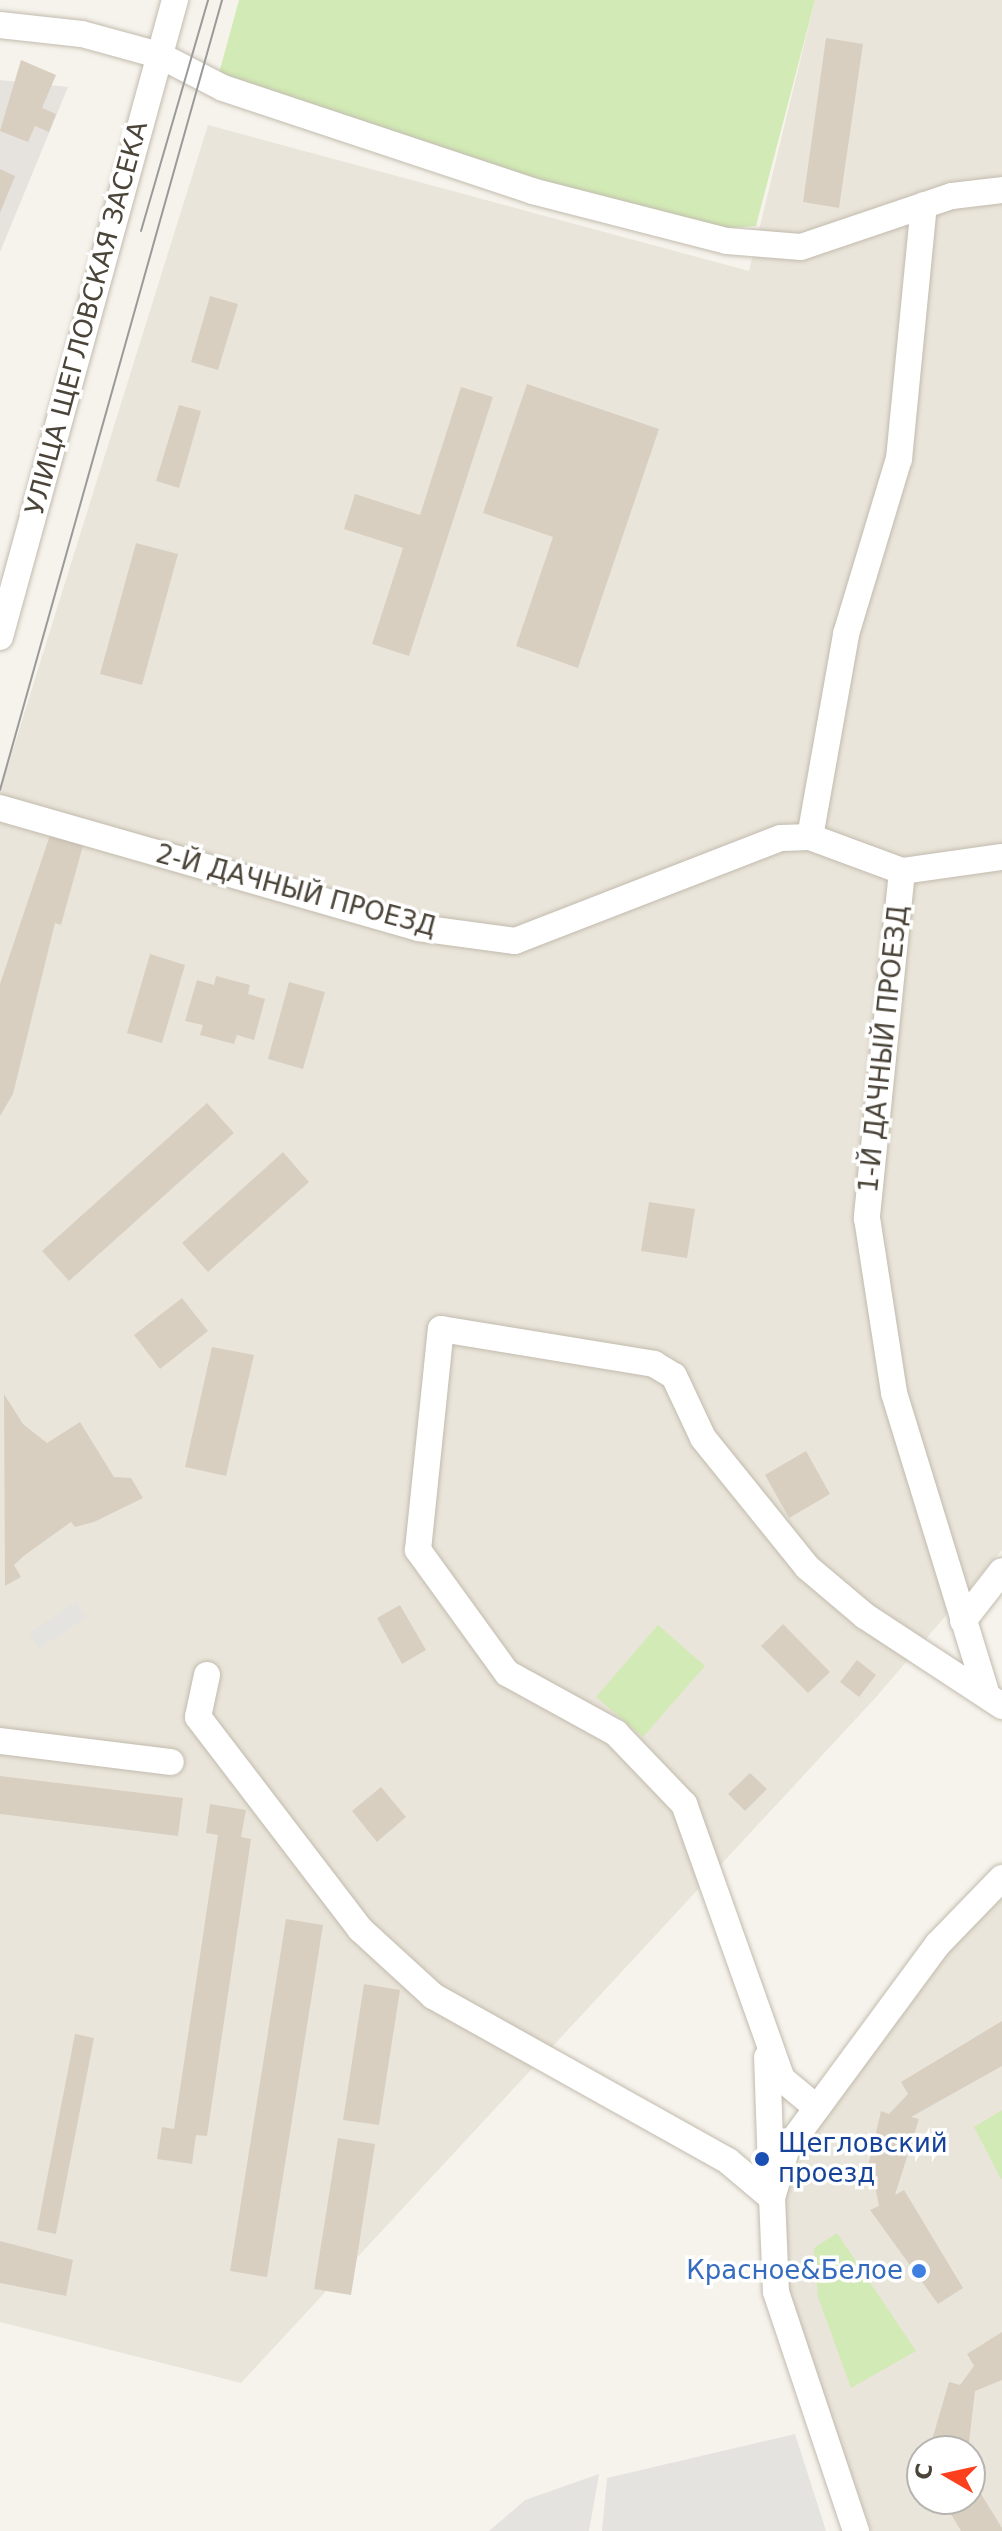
<!DOCTYPE html>
<meta charset="utf-8">
<style>
body{margin:0}
#map{position:relative;width:1002px;height:2531px;overflow:hidden;background:#f6f3ec;font-family:"DejaVu Sans",sans-serif}
div>[style]{position:absolute}
.residential>*{inset:0;background:#eae5da}
.industrial>*{inset:0;background:#e6e2dd}
.green>*{inset:0;background:#d2eab5}
.parking>*{inset:0;background:#e5e3e0}
.building>*{inset:0;background:#d8cfc1}
.roads{filter:drop-shadow(0 0 2px #c2bbae) drop-shadow(0 0 2px #c2bbae)}
.minor>*{height:26px;margin:-13px;padding:0 13px;transform-origin:13px;border-radius:13px;background:#fff}
.tram>*{height:2px;margin:-1px;padding:0 1px;transform-origin:1px;border-radius:1px;background:#9a9a9a}
.dots>*{width:22px;height:22px;translate:-50% -50%;box-sizing:border-box;border:4px solid #fff;border-radius:50%}
span{translate:-50% -50%;white-space:nowrap;text-align:center;line-height:1.15;-webkit-text-stroke:7px #fff;paint-order:stroke}
.street-label{font-size:26px;color:#4b4439}
.transit-label{font-size:26px;color:#164399}
.left{translate:0 -50%;text-align:left}
.shop-label{font-size:26px;color:#366cbe}
.right{translate:-100% -50%;text-align:right}
.north{position:absolute;left:906px;top:2435px;width:80px;height:80px;box-sizing:border-box;background:#fff;border:2px solid #b7b4b0;border-radius:50%;rotate:279deg;font-size:22px;font-weight:700;line-height:32px;text-align:center;color:#4b4439}
.north::after{content:'';display:block;margin:auto;width:28px;height:36px;background:#fc3f1d;clip-path:polygon(50% 0,100% 100%,50% 72%,0 100%)}
</style>
<div id="map">
<div class="residential">
<div style="clip-path:polygon(815px 0,1002px 0,1002px 1550px,877px 1696px,241px 2383px,0 2322px,0 791px,208px 125px,749px 271px)"></div>
<div style="clip-path:polygon(evenodd,1002px 1894px,1002px 2531px,871px 2531px,787px 2291px,783px 2200px,819px 2116px,944px 1955px,1002px 1894px,922px 2451px,970px 2451px,970px 2499px,922px 2499px,922px 2451px)"></div>
</div>
<div class="industrial">
<div style="clip-path:polygon(0 80px,68px 87px,0 252px)"></div>
</div>
<div class="green">
<div style="clip-path:polygon(239px 0,815px 0,756px 226px,726px 228px,535px 179px,218px 77px)"></div>
<div style="clip-path:polygon(658px 1625px,705px 1666px,643px 1737px,596px 1697px)"></div>
<div style="clip-path:polygon(1002px 2110px,1002px 2178px,1001px 2179px,974px 2127px)"></div>
<div style="clip-path:polygon(837px 2233px,916px 2351px,851px 2388px,818px 2297px,814px 2248px)"></div>
</div>
<div class="parking">
<div style="clip-path:polygon(76px 1602px,86px 1618px,39px 1649px,29px 1633px)"></div>
<div style="clip-path:polygon(795px 2434px,826px 2531px,602px 2531px,607px 2478px)"></div>
<div style="clip-path:polygon(599px 2474px,589px 2531px,489px 2531px,525px 2500px)"></div>
</div>
<div class="building">
<div style="clip-path:polygon(826px 38px,863px 44px,839px 208px,803px 202px)"></div>
<div style="clip-path:polygon(21px 60px,56px 75px,42px 108px,56px 114px,49px 132px,35px 126px,28px 142px,0 131px)"></div>
<div style="clip-path:polygon(0 169px,15px 176px,0 213px)"></div>
<div style="clip-path:polygon(210px 296px,238px 304px,218px 370px,191px 362px)"></div>
<div style="clip-path:polygon(527px 384px,659px 429px,578px 668px,516px 646px,553px 537px,483px 513px)"></div>
<div style="clip-path:polygon(461px 387px,493px 397px,409px 656px,372px 644px,403px 548px,344px 529px,355px 494px,420px 515px)"></div>
<div style="clip-path:polygon(179px 405px,201px 411px,179px 488px,156px 481px)"></div>
<div style="clip-path:polygon(136px 543px,178px 554px,142px 685px,100px 674px)"></div>
<div style="clip-path:polygon(51px 832px,84px 842px,61px 925px,55px 923px,13px 1094px,0 1116px,0 984px)"></div>
<div style="clip-path:polygon(150px 954px,185px 965px,162px 1043px,127px 1033px)"></div>
<div style="clip-path:polygon(216px 976px,250px 985px,248px 994px,265px 999px,254px 1040px,237px 1035px,234px 1044px,200px 1035px,203px 1025px,185px 1021px,197px 980px,214px 985px)"></div>
<div style="clip-path:polygon(289px 982px,325px 992px,303px 1069px,268px 1059px)"></div>
<div style="clip-path:polygon(207px 1103px,234px 1133px,69px 1281px,42px 1251px)"></div>
<div style="clip-path:polygon(283px 1152px,309px 1182px,208px 1272px,182px 1243px)"></div>
<div style="clip-path:polygon(649px 1202px,695px 1209px,687px 1258px,641px 1251px)"></div>
<div style="clip-path:polygon(182px 1298px,208px 1331px,160px 1369px,134px 1335px)"></div>
<div style="clip-path:polygon(212px 1347px,254px 1355px,226px 1476px,185px 1467px)"></div>
<div style="clip-path:polygon(4px 1394px,23px 1424px,47px 1443px,80px 1422px,114px 1477px,131px 1478px,143px 1498px,94px 1522px,75px 1527px,71px 1522px,25px 1555px,14px 1565px,21px 1577px,5px 1586px)"></div>
<div style="clip-path:polygon(806px 1451px,830px 1494px,789px 1518px,765px 1475px)"></div>
<div style="clip-path:polygon(400px 1605px,426px 1650px,402px 1664px,377px 1618px)"></div>
<div style="clip-path:polygon(783px 1624px,830px 1672px,808px 1693px,761px 1646px)"></div>
<div style="clip-path:polygon(857px 1660px,876px 1675px,859px 1697px,840px 1682px)"></div>
<div style="clip-path:polygon(750px 1773px,767px 1789px,745px 1811px,728px 1794px)"></div>
<div style="clip-path:polygon(0 1776px,183px 1798px,178px 1836px,0 1814px)"></div>
<div style="clip-path:polygon(381px 1787px,406px 1817px,377px 1842px,352px 1811px)"></div>
<div style="clip-path:polygon(210px 1804px,246px 1810px,241px 1837px,251px 1839px,207px 2136px,196px 2135px,192px 2164px,157px 2159px,162px 2127px,174px 2129px,218px 1835px,206px 1833px)"></div>
<div style="clip-path:polygon(286px 1919px,323px 1925px,267px 2277px,230px 2271px)"></div>
<div style="clip-path:polygon(364px 1984px,400px 1990px,379px 2125px,343px 2120px)"></div>
<div style="clip-path:polygon(1002px 2021px,1002px 2066px,911px 2117px,919px 2119px,895px 2195px,904px 2190px,963px 2288px,938px 2304px,870px 2210px,879px 2206px,874px 2181px,865px 2179px,881px 2111px,889px 2114px,908px 2094px,901px 2082px)"></div>
<div style="clip-path:polygon(75px 2034px,94px 2038px,56px 2234px,37px 2230px)"></div>
<div style="clip-path:polygon(338px 2138px,375px 2144px,351px 2295px,314px 2289px)"></div>
<div style="clip-path:polygon(0 2241px,73px 2260px,66px 2296px,0 2283px)"></div>
<div style="clip-path:polygon(1002px 2332px,1002px 2380px,975px 2391px,968px 2451px,929px 2450px,949px 2382px,960px 2385px,974px 2366px,967px 2354px)"></div>
<div style="clip-path:polygon(970px 2476px,1002px 2528px,1002px 2531px,961px 2531px,942px 2499px,970px 2499px)"></div>
</div>
<div class="roads">
<div class="minor">
<div style="left:0;top:25px;width:82px;rotate:6.3deg"></div>
<div style="left:82px;top:34px;width:80px;rotate:15.3deg"></div>
<div style="left:159px;top:55px;width:72px;rotate:27.3deg"></div>
<div style="left:223px;top:88px;width:326px;rotate:18.4deg"></div>
<div style="left:532px;top:191px;width:201px;rotate:14.4deg"></div>
<div style="left:727px;top:241px;width:74px;rotate:4.6deg"></div>
<div style="left:801px;top:247px;width:159px;rotate:-18.7deg"></div>
<div style="left:952px;top:196px;width:50px;rotate:-6.8deg"></div>
<div style="left:0;top:637px;width:661px;rotate:-74.64deg"></div>
<div style="left:0;top:808px;width:436px;rotate:16deg"></div>
<div style="left:419px;top:928px;width:97px;rotate:7.7deg"></div>
<div style="left:515px;top:941px;width:285px;rotate:-21.2deg"></div>
<div style="left:781px;top:838px;width:29px;rotate:-2deg"></div>
<div style="left:810px;top:837px;width:98px;rotate:20.3deg"></div>
<div style="left:902px;top:871px;width:101px;rotate:-8deg"></div>
<div style="left:810px;top:837px;width:206px;rotate:-79.9deg"></div>
<div style="left:846px;top:634px;width:183px;rotate:-73.2deg"></div>
<div style="left:899px;top:459px;width:255px;rotate:-84.4deg"></div>
<div style="left:902px;top:871px;width:349px;rotate:95.8deg"></div>
<div style="left:867px;top:1218px;width:177px;rotate:81.2deg"></div>
<div style="left:894px;top:1393px;width:313px;rotate:72.9deg"></div>
<div style="left:963px;top:1621px;width:63px;rotate:-52deg"></div>
<div style="left:207px;top:1675px;width:43px;rotate:102.1deg"></div>
<div style="left:198px;top:1717px;width:267px;rotate:52.6deg"></div>
<div style="left:360px;top:1929px;width:99px;rotate:42.5deg"></div>
<div style="left:433px;top:1996px;width:338px;rotate:29.2deg"></div>
<div style="left:728px;top:2161px;width:57px;rotate:40.1deg"></div>
<div style="left:772px;top:2198px;width:141px;rotate:-92deg"></div>
<div style="left:0;top:1741px;width:172px;rotate:7deg"></div>
<div style="left:817px;top:2108px;width:45px;rotate:-140.4deg"></div>
<div style="left:782px;top:2079px;width:292px;rotate:-109.6deg"></div>
<div style="left:684px;top:1804px;width:98px;rotate:-133.8deg"></div>
<div style="left:616px;top:1733px;width:124px;rotate:-151.2deg"></div>
<div style="left:507px;top:1673px;width:152px;rotate:-125.9deg"></div>
<div style="left:418px;top:1550px;width:222px;rotate:-84.1deg"></div>
<div style="left:441px;top:1329px;width:216px;rotate:9.3deg"></div>
<div style="left:654px;top:1364px;width:23px;rotate:31deg"></div>
<div style="left:674px;top:1376px;width:68px;rotate:64.9deg"></div>
<div style="left:703px;top:1438px;width:166px;rotate:51.1deg"></div>
<div style="left:807px;top:1567px;width:76px;rotate:40.2deg"></div>
<div style="left:865px;top:1616px;width:164px;rotate:33.3deg"></div>
<div style="left:856px;top:2531px;width:252px;rotate:-108.5deg"></div>
<div style="left:776px;top:2292px;width:94px;rotate:-92.4deg"></div>
<div style="left:772px;top:2198px;width:50px;rotate:-73.7deg"></div>
<div style="left:786px;top:2150px;width:256px;rotate:-53.6deg"></div>
<div style="left:938px;top:1944px;width:92px;rotate:-45.9deg"></div>
</div>
</div>
<div class="tram">
<div style="left:141px;top:231px;width:241px;rotate:-73.8deg"></div>
<div style="left:0;top:790px;width:821px;rotate:-74.3deg"></div>
</div>
<div class="dots">
<div style="left:762px;top:2159px;background:#1a4fb4"></div>
<div style="left:919px;top:2271px;background:#3f7fe0"></div>
</div>
<div class="street-label">
<span style="left:87px;top:318px;rotate:-75deg">УЛИЦА ЩЕГЛОВСКАЯ ЗАСЕКА</span>
<span style="left:296px;top:891px;rotate:15deg">2-Й ДАЧНЫЙ ПРОЕЗД</span>
<span style="left:884px;top:1049px;rotate:-84deg">1-Й ДАЧНЫЙ ПРОЕЗД</span>
</div>
<div class="transit-label">
<span class="left" style="left:778px;top:2159px">Щегловский<br>проезд</span>
</div>
<div class="shop-label">
<span class="right" style="left:903px;top:2271px">Красное&amp;Белое</span>
</div>
<div class="north">С</div>
</div>
